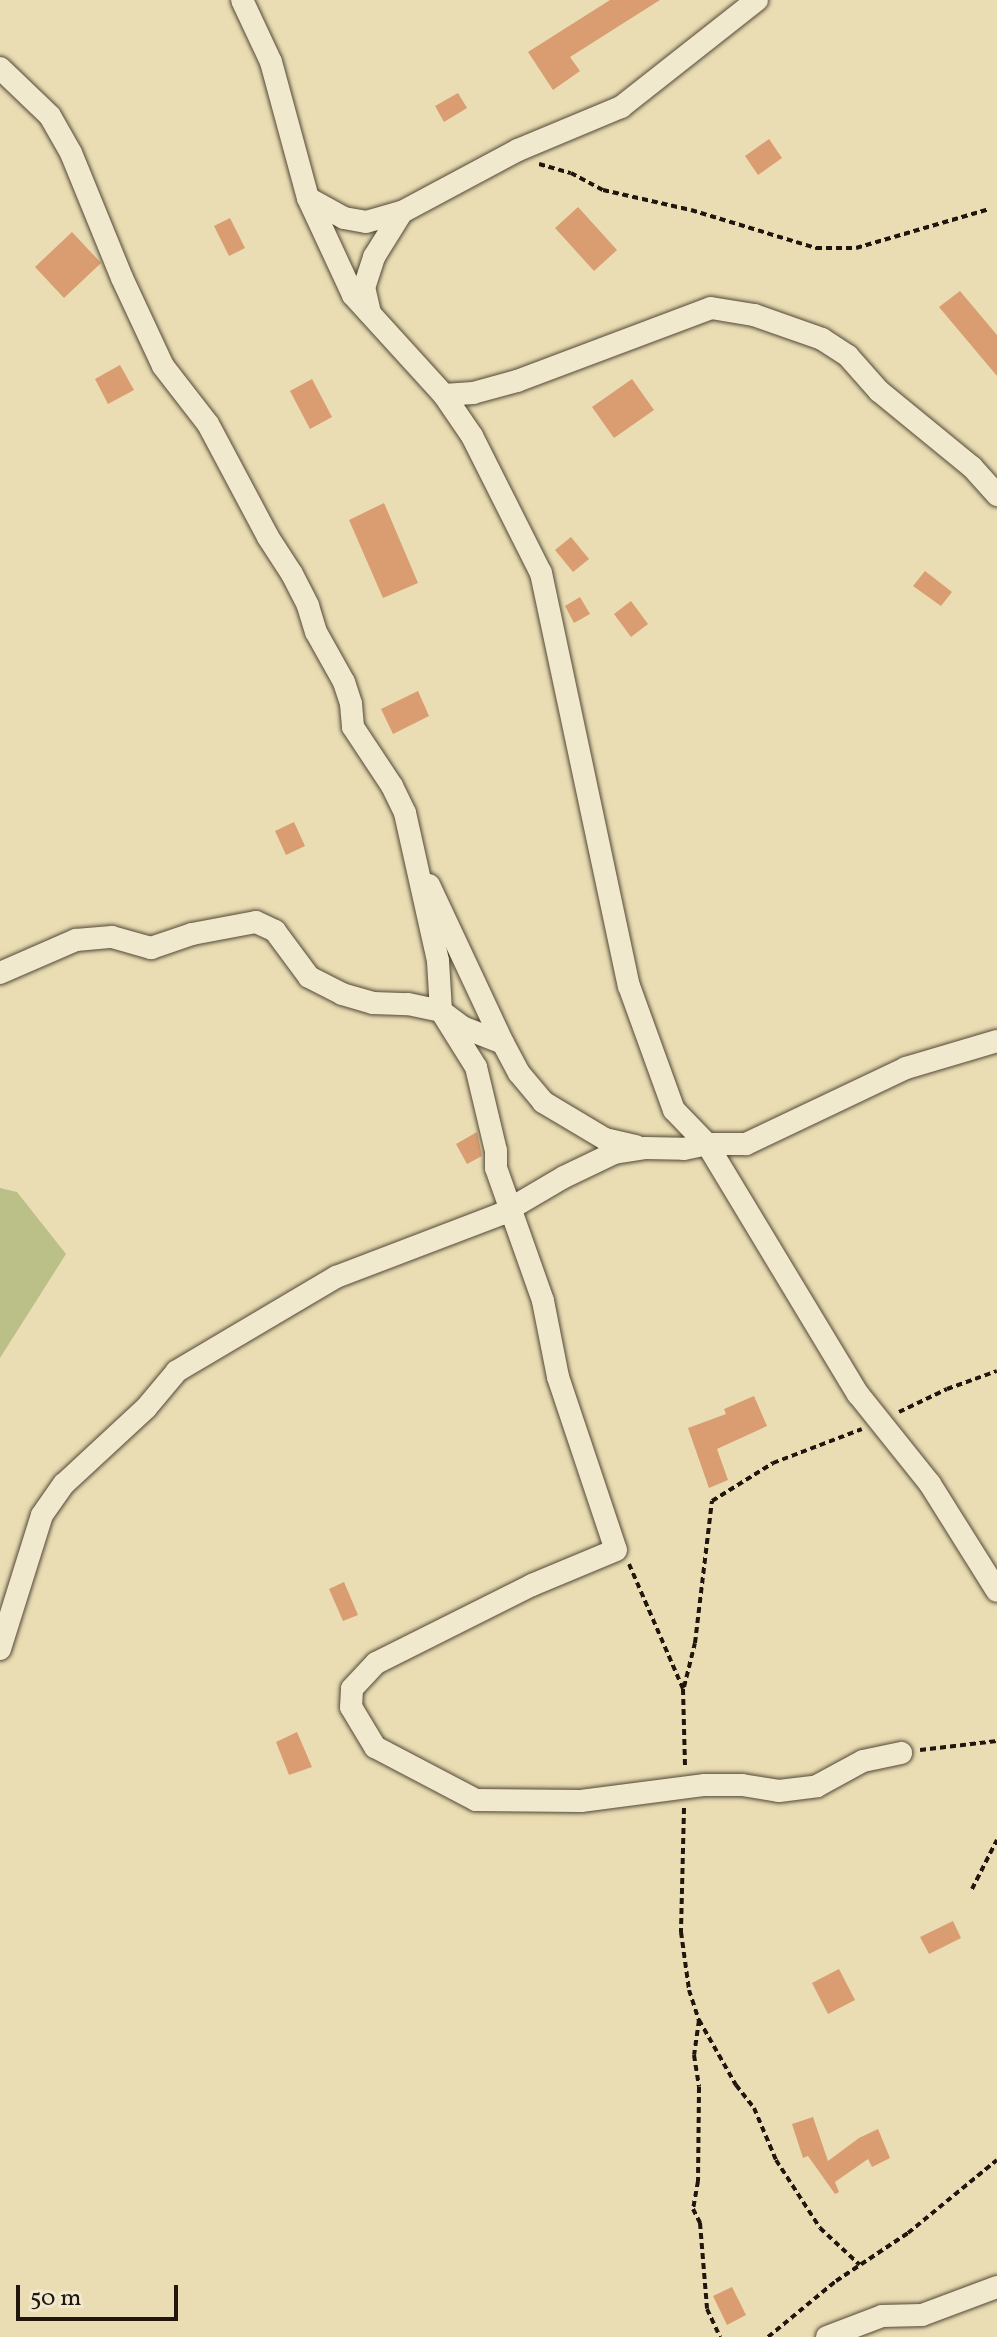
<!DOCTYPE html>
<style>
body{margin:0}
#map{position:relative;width:997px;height:2337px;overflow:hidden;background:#eaddb3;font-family:Vollkorn,serif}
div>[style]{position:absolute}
.green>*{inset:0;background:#bbc089}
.building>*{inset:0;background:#d99d71}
.path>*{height:4px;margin-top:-2px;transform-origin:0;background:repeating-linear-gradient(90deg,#20160e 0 6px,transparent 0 10px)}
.roads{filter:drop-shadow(0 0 2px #524837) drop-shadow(0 0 2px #524837)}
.minor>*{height:22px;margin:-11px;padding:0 11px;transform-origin:11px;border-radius:11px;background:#f1e9ce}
span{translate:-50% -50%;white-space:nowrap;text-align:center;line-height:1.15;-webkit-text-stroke:6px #f1e9ce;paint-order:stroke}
.scale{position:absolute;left:16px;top:2285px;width:162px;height:36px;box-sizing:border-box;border:4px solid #20160e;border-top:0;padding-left:10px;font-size:24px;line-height:28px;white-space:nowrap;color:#20160e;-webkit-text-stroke:6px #f1e9ce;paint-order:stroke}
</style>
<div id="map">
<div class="green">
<div style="clip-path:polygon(0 1188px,17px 1192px,66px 1254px,0 1358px)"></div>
</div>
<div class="building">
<div style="clip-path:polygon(610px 0,660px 0,570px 57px,580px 71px,553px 90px,528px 52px)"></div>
<div style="clip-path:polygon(458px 93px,467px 108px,444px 122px,435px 106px)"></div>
<div style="clip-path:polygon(769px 139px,782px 158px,758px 175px,745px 156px)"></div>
<div style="clip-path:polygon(578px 207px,617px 250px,594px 271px,555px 228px)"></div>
<div style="clip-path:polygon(230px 218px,245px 248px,229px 256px,214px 226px)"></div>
<div style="clip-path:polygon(72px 232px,101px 263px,64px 298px,35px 267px)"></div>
<div style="clip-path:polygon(960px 291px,997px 335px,997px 376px,939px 307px)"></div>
<div style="clip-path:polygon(120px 365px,134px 390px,108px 404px,95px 379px)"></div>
<div style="clip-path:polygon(312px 379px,332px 417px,310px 429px,290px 391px)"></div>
<div style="clip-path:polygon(632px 379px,654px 410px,614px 438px,592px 407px)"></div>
<div style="clip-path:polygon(384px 503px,418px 583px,383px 598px,349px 520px)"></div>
<div style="clip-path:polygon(571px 537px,589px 559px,573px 572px,555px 550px)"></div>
<div style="clip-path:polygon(925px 571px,952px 592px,941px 606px,913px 586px)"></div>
<div style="clip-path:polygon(580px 597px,590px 614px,574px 623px,565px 606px)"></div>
<div style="clip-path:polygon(631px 601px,648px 624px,631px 637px,614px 614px)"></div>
<div style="clip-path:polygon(418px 691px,429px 716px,393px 734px,381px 709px)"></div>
<div style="clip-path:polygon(294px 822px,305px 846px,286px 855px,275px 831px)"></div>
<div style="clip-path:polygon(477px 1132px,482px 1156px,467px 1164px,456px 1144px)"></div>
<div style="clip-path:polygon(754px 1396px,767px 1426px,717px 1449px,728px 1480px,709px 1488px,688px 1428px,726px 1414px,724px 1409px)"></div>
<div style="clip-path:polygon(344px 1582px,358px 1615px,343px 1621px,329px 1589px)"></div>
<div style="clip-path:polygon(297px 1732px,312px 1767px,289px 1775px,276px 1742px)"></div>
<div style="clip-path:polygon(953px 1921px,961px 1938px,929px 1954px,920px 1937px)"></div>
<div style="clip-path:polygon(839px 1969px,855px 2000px,828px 2014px,812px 1983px)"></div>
<div style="clip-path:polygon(813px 2117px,828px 2161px,859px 2138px,878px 2129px,890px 2158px,872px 2167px,868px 2159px,835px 2182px,839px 2192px,835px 2194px,808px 2156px,803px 2158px,792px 2124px)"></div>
<div style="clip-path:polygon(732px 2287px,746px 2315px,727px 2325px,713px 2296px)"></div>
</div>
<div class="path">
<div style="left:539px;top:164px;width:33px;rotate:16deg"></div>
<div style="left:571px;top:173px;width:36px;rotate:28deg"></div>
<div style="left:603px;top:190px;width:90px;rotate:12.8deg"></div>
<div style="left:691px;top:210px;width:131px;rotate:16.9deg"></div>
<div style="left:816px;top:248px;width:40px"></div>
<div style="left:856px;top:248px;width:139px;rotate:-16.3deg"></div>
<div style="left:899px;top:1412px;width:53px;rotate:-25.6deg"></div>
<div style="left:947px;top:1389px;width:53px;rotate:-19.8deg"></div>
<div style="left:629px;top:1564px;width:136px;rotate:66.6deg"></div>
<div style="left:683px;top:1689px;width:79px;rotate:88.5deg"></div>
<div style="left:684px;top:1687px;width:45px;rotate:-76deg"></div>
<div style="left:695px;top:1643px;width:143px;rotate:-83.2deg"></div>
<div style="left:712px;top:1501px;width:72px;rotate:-31.9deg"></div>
<div style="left:773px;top:1463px;width:95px;rotate:-20.9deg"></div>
<div style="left:920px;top:1750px;width:78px;rotate:-6.7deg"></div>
<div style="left:684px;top:1808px;width:124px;rotate:91.4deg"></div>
<div style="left:681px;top:1932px;width:59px;rotate:82.1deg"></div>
<div style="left:689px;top:1990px;width:32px;rotate:72deg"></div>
<div style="left:699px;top:2020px;width:35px;rotate:98deg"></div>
<div style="left:694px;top:2055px;width:32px;rotate:81deg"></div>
<div style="left:699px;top:2087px;width:94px;rotate:90.6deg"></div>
<div style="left:698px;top:2181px;width:28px;rotate:100deg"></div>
<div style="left:693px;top:2209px;width:16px;rotate:63deg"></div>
<div style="left:700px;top:2223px;width:86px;rotate:85.3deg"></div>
<div style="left:707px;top:2309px;width:31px;rotate:65deg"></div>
<div style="left:972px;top:1889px;width:55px;rotate:-63deg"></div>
<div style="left:699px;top:2020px;width:75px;rotate:60.4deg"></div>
<div style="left:736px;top:2085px;width:29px;rotate:52deg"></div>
<div style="left:754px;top:2108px;width:56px;rotate:67.1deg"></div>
<div style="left:776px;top:2160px;width:81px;rotate:57.1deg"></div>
<div style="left:820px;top:2228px;width:54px;rotate:42.8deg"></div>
<div style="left:768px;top:2337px;width:88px;rotate:-39.5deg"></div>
<div style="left:836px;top:2281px;width:87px;rotate:-33.7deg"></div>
<div style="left:908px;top:2233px;width:115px;rotate:-39.4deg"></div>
</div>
<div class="roads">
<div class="minor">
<div style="left:242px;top:0;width:68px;rotate:64.9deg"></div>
<div style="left:271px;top:62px;width:141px;rotate:74.8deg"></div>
<div style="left:308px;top:198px;width:107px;rotate:65.1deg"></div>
<div style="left:353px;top:295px;width:135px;rotate:47.7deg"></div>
<div style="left:444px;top:395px;width:50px;rotate:55.7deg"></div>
<div style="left:472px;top:436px;width:153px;rotate:63.3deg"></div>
<div style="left:541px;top:573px;width:422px;rotate:78deg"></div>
<div style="left:629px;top:986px;width:132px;rotate:70.1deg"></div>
<div style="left:674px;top:1110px;width:47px;rotate:45.9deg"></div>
<div style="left:707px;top:1144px;width:39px"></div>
<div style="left:746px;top:1144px;width:177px;rotate:-25.4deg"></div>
<div style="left:906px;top:1068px;width:95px;rotate:-16.5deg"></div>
<div style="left:0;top:68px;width:69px;rotate:43.8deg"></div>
<div style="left:50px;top:116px;width:43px;rotate:60.4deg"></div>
<div style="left:71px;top:153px;width:135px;rotate:67.8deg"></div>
<div style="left:122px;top:278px;width:97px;rotate:65deg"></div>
<div style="left:163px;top:366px;width:73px;rotate:52.2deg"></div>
<div style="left:208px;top:424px;width:128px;rotate:62deg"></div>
<div style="left:268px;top:537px;width:44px;rotate:57deg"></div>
<div style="left:292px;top:574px;width:36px;rotate:63deg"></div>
<div style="left:308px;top:606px;width:27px;rotate:73deg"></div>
<div style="left:316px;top:632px;width:57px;rotate:60.8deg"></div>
<div style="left:344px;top:682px;width:23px;rotate:72deg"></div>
<div style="left:351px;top:704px;width:23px;rotate:85deg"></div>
<div style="left:353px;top:727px;width:71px;rotate:56.5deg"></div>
<div style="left:392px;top:786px;width:30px;rotate:64deg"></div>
<div style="left:405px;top:813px;width:152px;rotate:77.4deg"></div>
<div style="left:438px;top:961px;width:50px;rotate:86.6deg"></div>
<div style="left:441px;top:1011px;width:66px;rotate:58deg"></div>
<div style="left:476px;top:1067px;width:86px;rotate:76.6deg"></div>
<div style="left:496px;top:1151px;width:17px;rotate:90deg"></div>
<div style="left:496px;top:1168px;width:141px;rotate:70.5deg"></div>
<div style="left:543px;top:1301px;width:77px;rotate:78.8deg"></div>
<div style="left:558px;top:1377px;width:182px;rotate:71.5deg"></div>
<div style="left:616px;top:1550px;width:91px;rotate:157.4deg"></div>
<div style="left:532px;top:1585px;width:174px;rotate:153.4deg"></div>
<div style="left:376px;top:1663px;width:35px;rotate:133deg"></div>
<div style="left:352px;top:1689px;width:18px;rotate:93deg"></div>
<div style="left:351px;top:1707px;width:47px;rotate:59deg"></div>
<div style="left:375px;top:1747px;width:114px;rotate:27.7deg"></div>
<div style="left:476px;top:1800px;width:105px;rotate:0.5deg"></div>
<div style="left:581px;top:1801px;width:125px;rotate:-7.4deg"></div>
<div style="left:705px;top:1785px;width:37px"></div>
<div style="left:742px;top:1785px;width:37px;rotate:9deg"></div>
<div style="left:779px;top:1791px;width:38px;rotate:-7deg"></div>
<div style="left:817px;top:1786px;width:52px;rotate:-28.5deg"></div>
<div style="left:863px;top:1761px;width:39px;rotate:-12deg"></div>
<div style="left:308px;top:198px;width:41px;rotate:29.1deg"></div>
<div style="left:344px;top:218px;width:22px;rotate:10deg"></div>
<div style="left:366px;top:222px;width:37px;rotate:-16deg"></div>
<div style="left:402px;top:212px;width:132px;rotate:-28.1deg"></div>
<div style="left:518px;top:150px;width:112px;rotate:-22.7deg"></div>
<div style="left:621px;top:107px;width:173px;rotate:-38.2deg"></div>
<div style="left:370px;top:313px;width:26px;rotate:-103deg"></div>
<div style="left:364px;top:288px;width:33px;rotate:-72deg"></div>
<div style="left:374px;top:257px;width:53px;rotate:-58.1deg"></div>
<div style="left:444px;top:395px;width:29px;rotate:-4deg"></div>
<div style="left:473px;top:393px;width:46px;rotate:-15.3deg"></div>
<div style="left:517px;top:381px;width:207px;rotate:-20.6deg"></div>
<div style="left:711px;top:308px;width:44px;rotate:9.2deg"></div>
<div style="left:754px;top:315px;width:72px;rotate:19.4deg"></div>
<div style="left:822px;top:339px;width:31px;rotate:33deg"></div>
<div style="left:848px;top:356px;width:47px;rotate:48.5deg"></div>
<div style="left:879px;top:391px;width:120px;rotate:39.3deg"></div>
<div style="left:972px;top:467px;width:38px;rotate:48deg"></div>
<div style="left:429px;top:885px;width:174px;rotate:64.9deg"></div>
<div style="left:0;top:973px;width:83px;rotate:-23.5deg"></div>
<div style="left:76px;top:940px;width:36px;rotate:-5deg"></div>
<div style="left:112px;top:937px;width:41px;rotate:15.8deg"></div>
<div style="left:151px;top:948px;width:43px;rotate:-18.9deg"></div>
<div style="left:192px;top:934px;width:65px;rotate:-10.6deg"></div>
<div style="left:256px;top:922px;width:21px;rotate:25deg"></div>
<div style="left:275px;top:931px;width:57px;rotate:53.5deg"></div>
<div style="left:309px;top:977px;width:37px;rotate:27deg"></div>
<div style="left:342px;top:994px;width:32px;rotate:16deg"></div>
<div style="left:373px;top:1003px;width:35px;rotate:2deg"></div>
<div style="left:408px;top:1004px;width:34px;rotate:12deg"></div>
<div style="left:441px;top:1011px;width:26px;rotate:37deg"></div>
<div style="left:462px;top:1027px;width:44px;rotate:21.3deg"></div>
<div style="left:503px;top:1043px;width:34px;rotate:62deg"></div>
<div style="left:519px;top:1073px;width:38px;rotate:50deg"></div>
<div style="left:543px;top:1102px;width:72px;rotate:30.8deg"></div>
<div style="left:605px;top:1139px;width:32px;rotate:13deg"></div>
<div style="left:0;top:1649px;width:140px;rotate:-72.6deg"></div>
<div style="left:42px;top:1515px;width:38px;rotate:-55deg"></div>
<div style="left:64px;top:1484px;width:112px;rotate:-42.8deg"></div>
<div style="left:146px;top:1408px;width:48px;rotate:-50deg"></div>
<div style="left:177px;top:1371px;width:185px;rotate:-30.6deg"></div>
<div style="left:336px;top:1277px;width:177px;rotate:-20.9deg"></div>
<div style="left:501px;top:1214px;width:73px;rotate:-30.4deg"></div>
<div style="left:564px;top:1177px;width:55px;rotate:-25.6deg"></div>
<div style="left:614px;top:1153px;width:31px;rotate:-9deg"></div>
<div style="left:645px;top:1148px;width:39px;rotate:1deg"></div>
<div style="left:684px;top:1149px;width:24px;rotate:-12deg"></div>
<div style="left:707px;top:1144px;width:292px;rotate:58.9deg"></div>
<div style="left:858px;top:1394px;width:115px;rotate:51.3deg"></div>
<div style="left:930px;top:1484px;width:126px;rotate:57.9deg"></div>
<div style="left:827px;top:2337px;width:59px;rotate:-20.9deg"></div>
<div style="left:882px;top:2316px;width:40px;rotate:-1.4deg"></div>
<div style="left:922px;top:2315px;width:80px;rotate:-20.5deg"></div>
</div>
</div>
<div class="scale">50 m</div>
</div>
